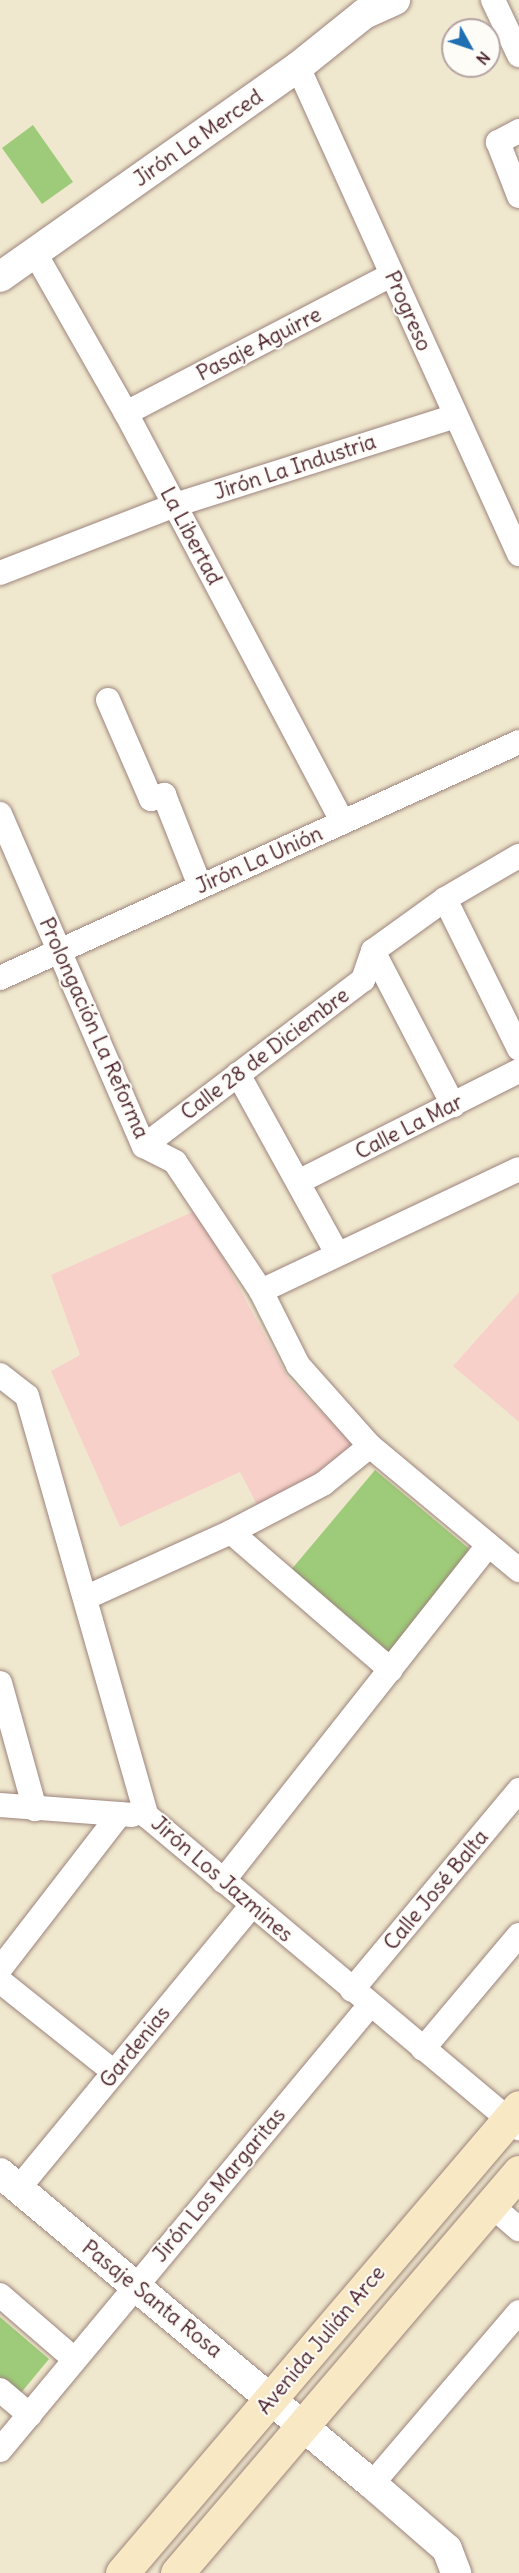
<!DOCTYPE html>
<meta charset="utf-8">
<style>
body{margin:0}
#map{position:relative;width:519px;height:2573px;overflow:hidden;background:#f0e8ce;font-family:Delius,sans-serif}
div>[style]{position:absolute}
.built>*{inset:0;background:#f7d0ca}
.green>*{inset:0;background:#9ecb79}
.roads{filter:drop-shadow(0 0 2px #9d847c) drop-shadow(0 0 2px #9d847c)}
.minor>*{height:24px;margin:-12px;padding:0 12px;transform-origin:12px;border-radius:12px;background:#fff}
.tertiary>*{height:30px;margin:-15px;padding:0 15px;transform-origin:15px;border-radius:15px;background:#fff}
.secondary>*{height:33px;margin:-16.5px;padding:0 16.5px;transform-origin:16.5px;border-radius:16.5px;background:#f8e8c3}
span{translate:-50% -50%;white-space:nowrap;text-align:center;line-height:1.15;-webkit-text-stroke:4.5px #fdfcf7;paint-order:stroke}
.street-label{font-size:21px;color:#4a1f2b}
.north{position:absolute;left:441px;top:18px;width:60px;height:60px;box-sizing:border-box;background:#fdfcf7;border:2px solid #b5a4a5;border-radius:50%;rotate:130deg;font-size:16px;font-weight:700;line-height:24px;text-align:center;color:#4a1f2b}
.north::after{content:'';display:block;margin:auto;width:21px;height:27px;background:#1f6fb2;clip-path:polygon(50% 0,100% 100%,50% 72%,0 100%)}
</style>
<div id="map">
<div class="built">
<div style="clip-path:polygon(197px 1210px,288px 1378px,357px 1448px,323px 1479px,257px 1505px,240px 1472px,120px 1527px,51px 1371px,80px 1355px,51px 1275px)"></div>
<div style="clip-path:polygon(519px 1292px,519px 1422px,453px 1366px)"></div>
</div>
<div class="green">
<div style="clip-path:polygon(33px 125px,73px 182px,42px 204px,2px 148px)"></div>
<div style="clip-path:polygon(375px 1470px,473px 1552px,388px 1653px,291px 1570px)"></div>
<div style="clip-path:polygon(0 2317px,49px 2359px,20px 2394px,0 2378px)"></div>
</div>
<div class="roads">
<div class="minor">
<div style="left:493px;top:0;width:61px;rotate:64.7deg"></div>
<div style="left:298px;top:67px;width:535px;rotate:65.59deg"></div>
<div style="left:519px;top:131px;width:24px;rotate:152deg"></div>
<div style="left:498px;top:142px;width:58px;rotate:68.7deg"></div>
<div style="left:35px;top:253px;width:184px;rotate:60.4deg"></div>
<div style="left:126px;top:413px;width:463px;rotate:62.1deg"></div>
<div style="left:126px;top:413px;width:299px;rotate:-27.5deg"></div>
<div style="left:0;top:573px;width:188px;rotate:-21.2deg"></div>
<div style="left:175px;top:505px;width:294px;rotate:-17.6deg"></div>
<div style="left:108px;top:700px;width:108px;rotate:66.5deg"></div>
<div style="left:151px;top:799px;width:14px;rotate:-17deg"></div>
<div style="left:164px;top:795px;width:98px;rotate:68.4deg"></div>
<div style="left:0;top:814px;width:362px;rotate:66.6deg"></div>
<div style="left:144px;top:1146px;width:35px;rotate:27deg"></div>
<div style="left:175px;top:1162px;width:155px;rotate:56.3deg"></div>
<div style="left:261px;top:1291px;width:83px;rotate:63.4deg"></div>
<div style="left:298px;top:1365px;width:108px;rotate:48.4deg"></div>
<div style="left:370px;top:1446px;width:194px;rotate:39.8deg"></div>
<div style="left:445px;top:899px;width:167px;rotate:63.7deg"></div>
<div style="left:373px;top:951px;width:89px;rotate:-35.8deg"></div>
<div style="left:445px;top:899px;width:86px;rotate:-30.2deg"></div>
<div style="left:373px;top:951px;width:174px;rotate:62.5deg"></div>
<div style="left:0;top:978px;width:570px;rotate:-24.45deg"></div>
<div style="left:238px;top:1074px;width:205px;rotate:61.1deg"></div>
<div style="left:144px;top:1146px;width:275px;rotate:-37.2deg"></div>
<div style="left:363px;top:980px;width:31px;rotate:-71deg"></div>
<div style="left:298px;top:1182px;width:247px;rotate:-26.7deg"></div>
<div style="left:261px;top:1291px;width:285px;rotate:-25.3deg"></div>
<div style="left:0;top:1375px;width:34px;rotate:38deg"></div>
<div style="left:27px;top:1396px;width:437px;rotate:74.1deg"></div>
<div style="left:147px;top:1816px;width:486px;rotate:40deg"></div>
<div style="left:231px;top:1532px;width:211px;rotate:40.8deg"></div>
<div style="left:85px;top:1598px;width:160px;rotate:-24.3deg"></div>
<div style="left:231px;top:1532px;width:104px;rotate:-27.6deg"></div>
<div style="left:323px;top:1484px;width:60px;rotate:-39deg"></div>
<div style="left:0;top:1683px;width:131px;rotate:74.5deg"></div>
<div style="left:0;top:1805px;width:133px;rotate:4.3deg"></div>
<div style="left:223px;top:1881px;width:428px;rotate:-51.7deg"></div>
<div style="left:0;top:1969px;width:196px;rotate:-52.3deg"></div>
<div style="left:0;top:1981px;width:146px;rotate:38.6deg"></div>
<div style="left:352px;top:1990px;width:261px;rotate:-50.1deg"></div>
<div style="left:423px;top:2049px;width:149px;rotate:-49.9deg"></div>
<div style="left:18px;top:2189px;width:367px;rotate:-50.5deg"></div>
<div style="left:491px;top:2205px;width:37px;rotate:41deg"></div>
<div style="left:0;top:2295px;width:96px;rotate:40.8deg"></div>
<div style="left:0;top:2390px;width:39px;rotate:40deg"></div>
<div style="left:0;top:2450px;width:579px;rotate:-50.26deg"></div>
<div style="left:372px;top:2484px;width:226px;rotate:-49.5deg"></div>
</div>
<div class="tertiary">
<div style="left:0;top:277px;width:365px;rotate:-35.2deg"></div>
<div style="left:298px;top:67px;width:85px;rotate:-38.8deg"></div>
<div style="left:364px;top:14px;width:34px;rotate:-24deg"></div>
<div style="left:0;top:2173px;width:485px;rotate:39.9deg"></div>
<div style="left:372px;top:2484px;width:99px;rotate:40.9deg"></div>
<div style="left:447px;top:2549px;width:26px;rotate:69deg"></div>
</div>
<div class="secondary">
<div style="left:122px;top:2573px;width:612px;rotate:-49.57deg"></div>
<div style="left:177px;top:2573px;width:527px;rotate:-49.54deg"></div>
</div>
</div>
<div class="street-label">
<span style="left:198px;top:138px;rotate:-35deg">Jirón La Merced</span>
<span style="left:408px;top:311px;rotate:66deg">Progreso</span>
<span style="left:259px;top:344px;rotate:-27deg">Pasaje Aguirre</span>
<span style="left:295px;top:467px;rotate:-18deg">Jirón La Industria</span>
<span style="left:191px;top:536px;rotate:62deg">La Libertad</span>
<span style="left:259px;top:860px;rotate:-24deg">Jirón La Unión</span>
<span style="left:94px;top:1028px;rotate:66deg">Prolongación La Reforma</span>
<span style="left:265px;top:1054px;rotate:-37deg">Calle 28 de Diciembre</span>
<span style="left:409px;top:1127px;rotate:-27deg">Calle La Mar</span>
<span style="left:222px;top:1879px;rotate:41deg">Jirón Los Jazmines</span>
<span style="left:436px;top:1890px;rotate:-50deg">Calle José Balta</span>
<span style="left:135px;top:2047px;rotate:-51deg">Gardenias</span>
<span style="left:219px;top:2185px;rotate:-50deg">Jirón Los Margaritas</span>
<span style="left:152px;top:2299px;rotate:39deg">Pasaje Santa Rosa</span>
<span style="left:321px;top:2340px;rotate:-50deg">Avenida Julián Arce</span>
</div>
<div class="north">N</div>
</div>
